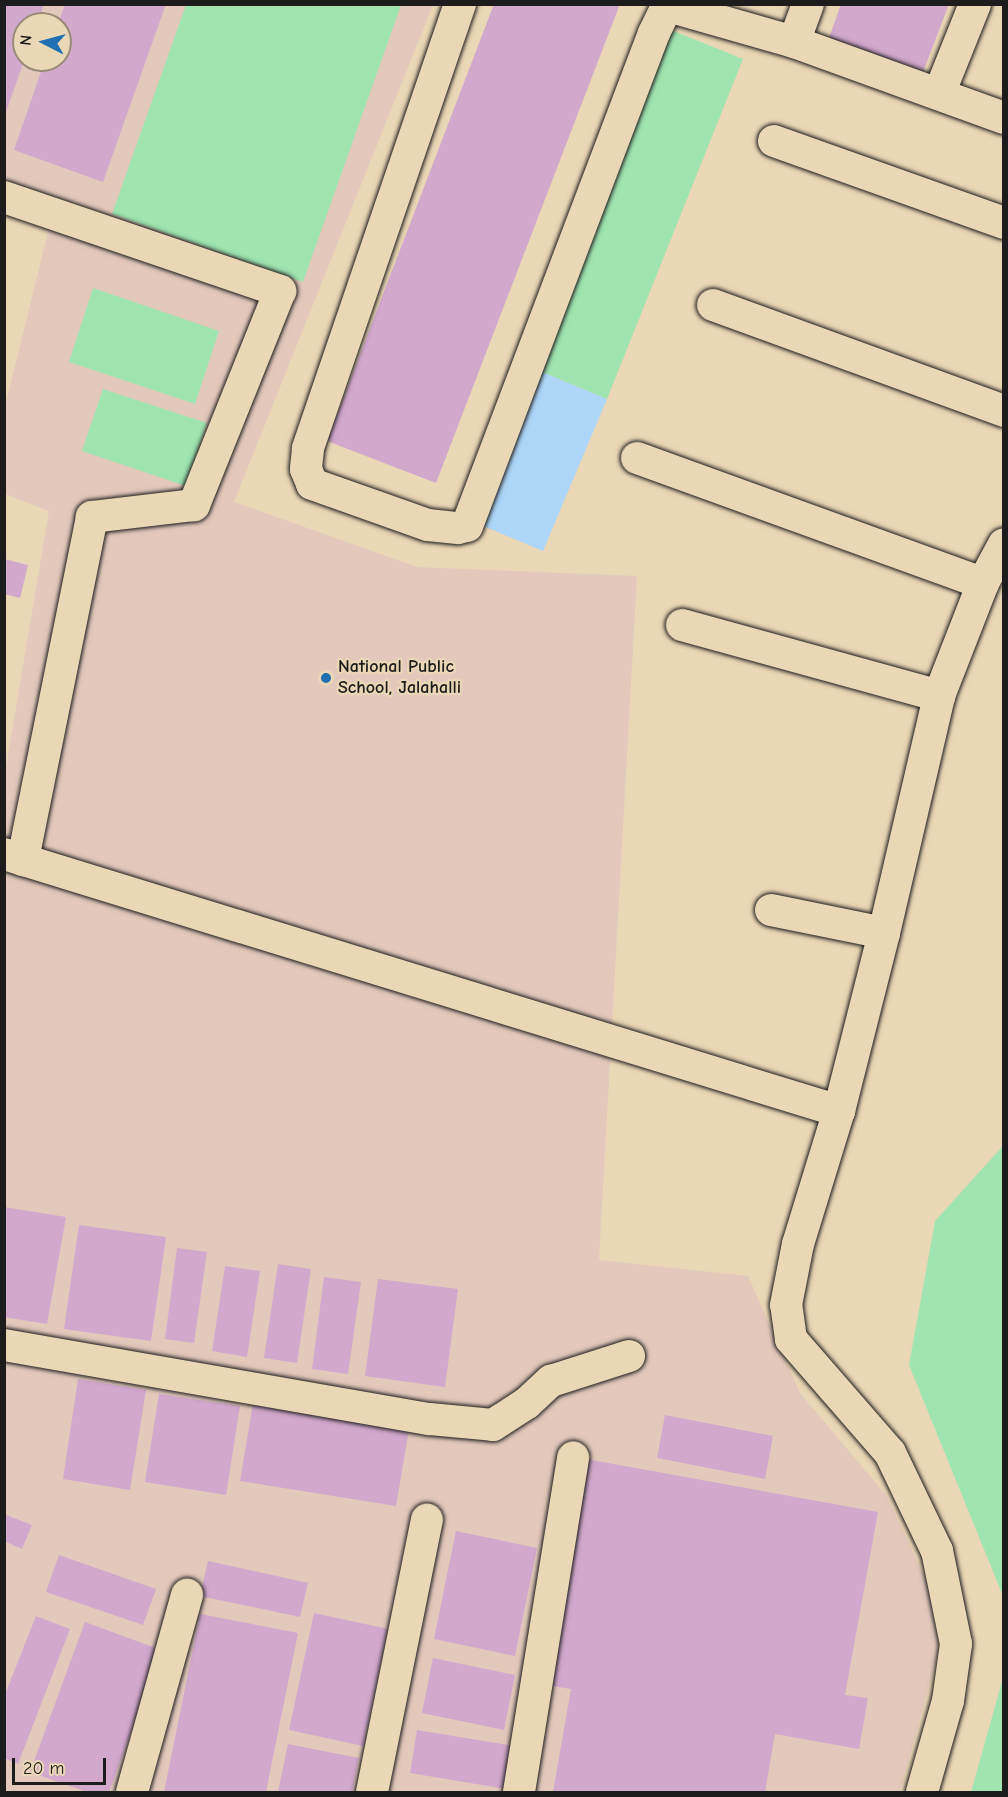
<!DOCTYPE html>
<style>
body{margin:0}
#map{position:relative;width:1008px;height:1797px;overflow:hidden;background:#ead7b5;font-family:"Comic Neue",sans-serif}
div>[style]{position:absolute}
.built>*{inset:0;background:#e3c9bc}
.green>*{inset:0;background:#9fe4b1}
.water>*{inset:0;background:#aed6f8}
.building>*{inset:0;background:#d2a8cd}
.roads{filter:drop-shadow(0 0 2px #1c1c1c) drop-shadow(0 0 2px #1c1c1c)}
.minor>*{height:32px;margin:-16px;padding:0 16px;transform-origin:16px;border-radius:16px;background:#ead7b5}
.dots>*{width:16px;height:16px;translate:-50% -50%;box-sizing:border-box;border:3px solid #ead7b5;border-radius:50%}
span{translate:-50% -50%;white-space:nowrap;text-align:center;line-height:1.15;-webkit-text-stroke:4.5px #ead7b5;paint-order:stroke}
.poi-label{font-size:18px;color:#1c1c1c;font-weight:700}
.left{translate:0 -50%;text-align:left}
.frame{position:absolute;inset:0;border:6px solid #1c1c1c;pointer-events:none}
.north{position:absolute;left:12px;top:12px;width:60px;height:60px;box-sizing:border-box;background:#ead7b5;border:2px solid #988c78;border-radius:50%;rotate:276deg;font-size:16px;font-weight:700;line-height:24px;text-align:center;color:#1c1c1c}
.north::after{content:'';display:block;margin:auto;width:21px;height:27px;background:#1f6fb2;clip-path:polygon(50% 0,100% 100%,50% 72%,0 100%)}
.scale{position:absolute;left:12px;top:1758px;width:94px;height:27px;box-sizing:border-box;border:3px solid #1c1c1c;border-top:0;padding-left:8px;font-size:18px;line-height:21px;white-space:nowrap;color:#1c1c1c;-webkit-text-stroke:4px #ead7b5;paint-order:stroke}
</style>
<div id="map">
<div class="built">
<div style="clip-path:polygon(evenodd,5px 5px,433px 5px,234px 502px,417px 567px,637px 576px,599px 1260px,748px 1276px,800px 1393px,886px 1495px,928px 1584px,939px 1650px,900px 1792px,5px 1792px,4px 779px,49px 511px,5px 494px,4px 410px,52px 216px,5px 201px,5px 5px,24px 24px,60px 24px,60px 60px,24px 60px,24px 24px)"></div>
</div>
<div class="green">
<div style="clip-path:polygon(186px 5px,401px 5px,303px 282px,112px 214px)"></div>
<div style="clip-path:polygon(671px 30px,743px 59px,607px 399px,537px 370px)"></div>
<div style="clip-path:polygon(93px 288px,219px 331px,195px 404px,69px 362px)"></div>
<div style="clip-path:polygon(103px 389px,207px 423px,186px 486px,82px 451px)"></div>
<div style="clip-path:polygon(1003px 1146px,1003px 1596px,909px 1365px,935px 1221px)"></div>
<div style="clip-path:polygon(1003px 1678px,1003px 1792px,971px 1792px)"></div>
</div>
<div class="water">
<div style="clip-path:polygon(537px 370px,607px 399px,543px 551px,476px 523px)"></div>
</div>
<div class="building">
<div style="clip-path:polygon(4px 4px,44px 4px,37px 24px,24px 24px,24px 61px,5px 115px)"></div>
<div style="clip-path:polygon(65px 4px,166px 4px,103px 182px,14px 150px,45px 60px,60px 60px,58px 24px)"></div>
<div style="clip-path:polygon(494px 4px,620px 4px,436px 483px,327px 441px)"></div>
<div style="clip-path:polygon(841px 4px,949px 4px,922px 75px,829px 38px)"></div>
<div style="clip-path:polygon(4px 559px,28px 565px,20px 598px,4px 594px)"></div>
<div style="clip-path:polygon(4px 1207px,66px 1217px,47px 1324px,4px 1317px)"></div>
<div style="clip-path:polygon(79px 1225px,166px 1237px,151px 1341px,64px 1329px)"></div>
<div style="clip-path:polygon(177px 1248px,207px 1252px,194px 1343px,165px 1339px)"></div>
<div style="clip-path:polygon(278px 1264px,311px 1269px,297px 1363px,264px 1358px)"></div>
<div style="clip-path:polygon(225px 1266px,260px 1271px,247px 1357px,212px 1351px)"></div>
<div style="clip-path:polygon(324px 1277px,361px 1282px,348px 1374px,312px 1369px)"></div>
<div style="clip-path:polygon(378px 1279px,458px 1289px,445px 1387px,365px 1376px)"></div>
<div style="clip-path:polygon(78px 1379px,146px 1390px,130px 1490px,63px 1479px)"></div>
<div style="clip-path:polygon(159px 1394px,240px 1406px,226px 1495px,145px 1482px)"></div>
<div style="clip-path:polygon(253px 1403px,409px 1429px,396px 1506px,240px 1481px)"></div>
<div style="clip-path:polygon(665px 1415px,773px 1436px,765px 1479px,657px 1458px)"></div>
<div style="clip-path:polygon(586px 1459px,878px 1512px,845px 1695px,868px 1698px,859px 1749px,775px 1734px,765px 1792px,553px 1792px,571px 1689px,546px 1685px)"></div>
<div style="clip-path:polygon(4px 1514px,32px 1525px,22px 1549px,4px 1541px)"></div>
<div style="clip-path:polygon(456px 1531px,537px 1548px,515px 1656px,434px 1639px)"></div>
<div style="clip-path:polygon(59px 1555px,156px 1589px,143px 1625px,46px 1592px)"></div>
<div style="clip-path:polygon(208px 1561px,308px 1583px,300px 1617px,200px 1596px)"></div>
<div style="clip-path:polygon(314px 1613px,388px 1629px,363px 1746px,289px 1730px)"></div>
<div style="clip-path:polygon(200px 1614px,298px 1633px,266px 1792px,164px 1792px)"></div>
<div style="clip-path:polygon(36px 1616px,70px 1629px,18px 1764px,4px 1758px,4px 1697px)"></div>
<div style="clip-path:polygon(85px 1622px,161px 1650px,109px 1792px,87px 1792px,30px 1772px)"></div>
<div style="clip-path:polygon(433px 1658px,515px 1675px,504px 1730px,422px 1713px)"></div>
<div style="clip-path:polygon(417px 1730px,514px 1746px,506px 1789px,410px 1773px)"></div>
<div style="clip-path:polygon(288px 1744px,359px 1758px,352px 1792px,278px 1792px)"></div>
</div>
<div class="roads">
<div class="minor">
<div style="left:460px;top:4px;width:470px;rotate:108.9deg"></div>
<div style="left:308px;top:449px;width:20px;rotate:96deg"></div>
<div style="left:306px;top:469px;width:16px;rotate:68deg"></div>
<div style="left:312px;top:484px;width:123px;rotate:19.5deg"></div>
<div style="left:428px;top:525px;width:30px;rotate:6deg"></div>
<div style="left:458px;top:528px;width:9px;rotate:-13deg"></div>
<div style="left:467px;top:526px;width:527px;rotate:-69.23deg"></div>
<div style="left:654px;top:33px;width:32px;rotate:-64deg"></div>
<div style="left:668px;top:6px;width:131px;rotate:15.9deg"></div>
<div style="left:794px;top:42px;width:223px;rotate:19.9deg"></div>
<div style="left:794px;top:42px;width:40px;rotate:-69.8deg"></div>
<div style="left:939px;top:94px;width:97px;rotate:-68.2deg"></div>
<div style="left:774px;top:141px;width:244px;rotate:19.6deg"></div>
<div style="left:4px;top:197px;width:292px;rotate:18.8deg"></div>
<div style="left:280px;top:291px;width:231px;rotate:111.9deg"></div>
<div style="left:194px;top:505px;width:103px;rotate:173.3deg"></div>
<div style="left:92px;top:517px;width:350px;rotate:101.4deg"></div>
<div style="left:713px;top:305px;width:310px;rotate:20deg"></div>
<div style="left:637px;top:458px;width:368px;rotate:19.9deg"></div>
<div style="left:682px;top:625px;width:267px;rotate:15.4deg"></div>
<div style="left:4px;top:854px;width:874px;rotate:17.11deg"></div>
<div style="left:771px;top:910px;width:115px;rotate:11.5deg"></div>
<div style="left:4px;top:1345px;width:432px;rotate:9.9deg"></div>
<div style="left:430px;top:1419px;width:63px;rotate:5.4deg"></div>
<div style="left:493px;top:1425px;width:40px;rotate:-32.9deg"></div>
<div style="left:527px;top:1403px;width:33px;rotate:-43deg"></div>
<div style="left:551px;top:1381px;width:82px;rotate:-17.8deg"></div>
<div style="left:132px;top:1792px;width:205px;rotate:-74.4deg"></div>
<div style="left:372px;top:1792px;width:278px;rotate:-78.6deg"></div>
<div style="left:519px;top:1792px;width:339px;rotate:-80.8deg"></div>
<div style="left:922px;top:1792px;width:95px;rotate:-74.1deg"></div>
<div style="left:948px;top:1701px;width:58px;rotate:-82deg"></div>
<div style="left:956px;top:1644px;width:95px;rotate:-101.5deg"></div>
<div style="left:937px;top:1551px;width:109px;rotate:-115.6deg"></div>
<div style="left:890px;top:1453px;width:151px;rotate:-131deg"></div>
<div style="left:791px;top:1339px;width:34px;rotate:-98deg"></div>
<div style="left:786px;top:1305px;width:62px;rotate:-78.9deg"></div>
<div style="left:798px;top:1244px;width:139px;rotate:-72.9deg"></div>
<div style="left:839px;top:1111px;width:184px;rotate:-75.8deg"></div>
<div style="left:884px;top:933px;width:243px;rotate:-76.9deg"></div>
<div style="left:939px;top:696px;width:121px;rotate:-68.7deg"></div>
<div style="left:983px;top:583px;width:44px;rotate:-61.7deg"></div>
</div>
</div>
<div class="dots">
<div style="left:326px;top:678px;background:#1f6fb2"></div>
</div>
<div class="poi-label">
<span class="left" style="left:338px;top:678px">National Public<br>School, Jalahalli</span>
</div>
<div class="frame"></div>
<div class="north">N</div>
<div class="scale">20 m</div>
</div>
